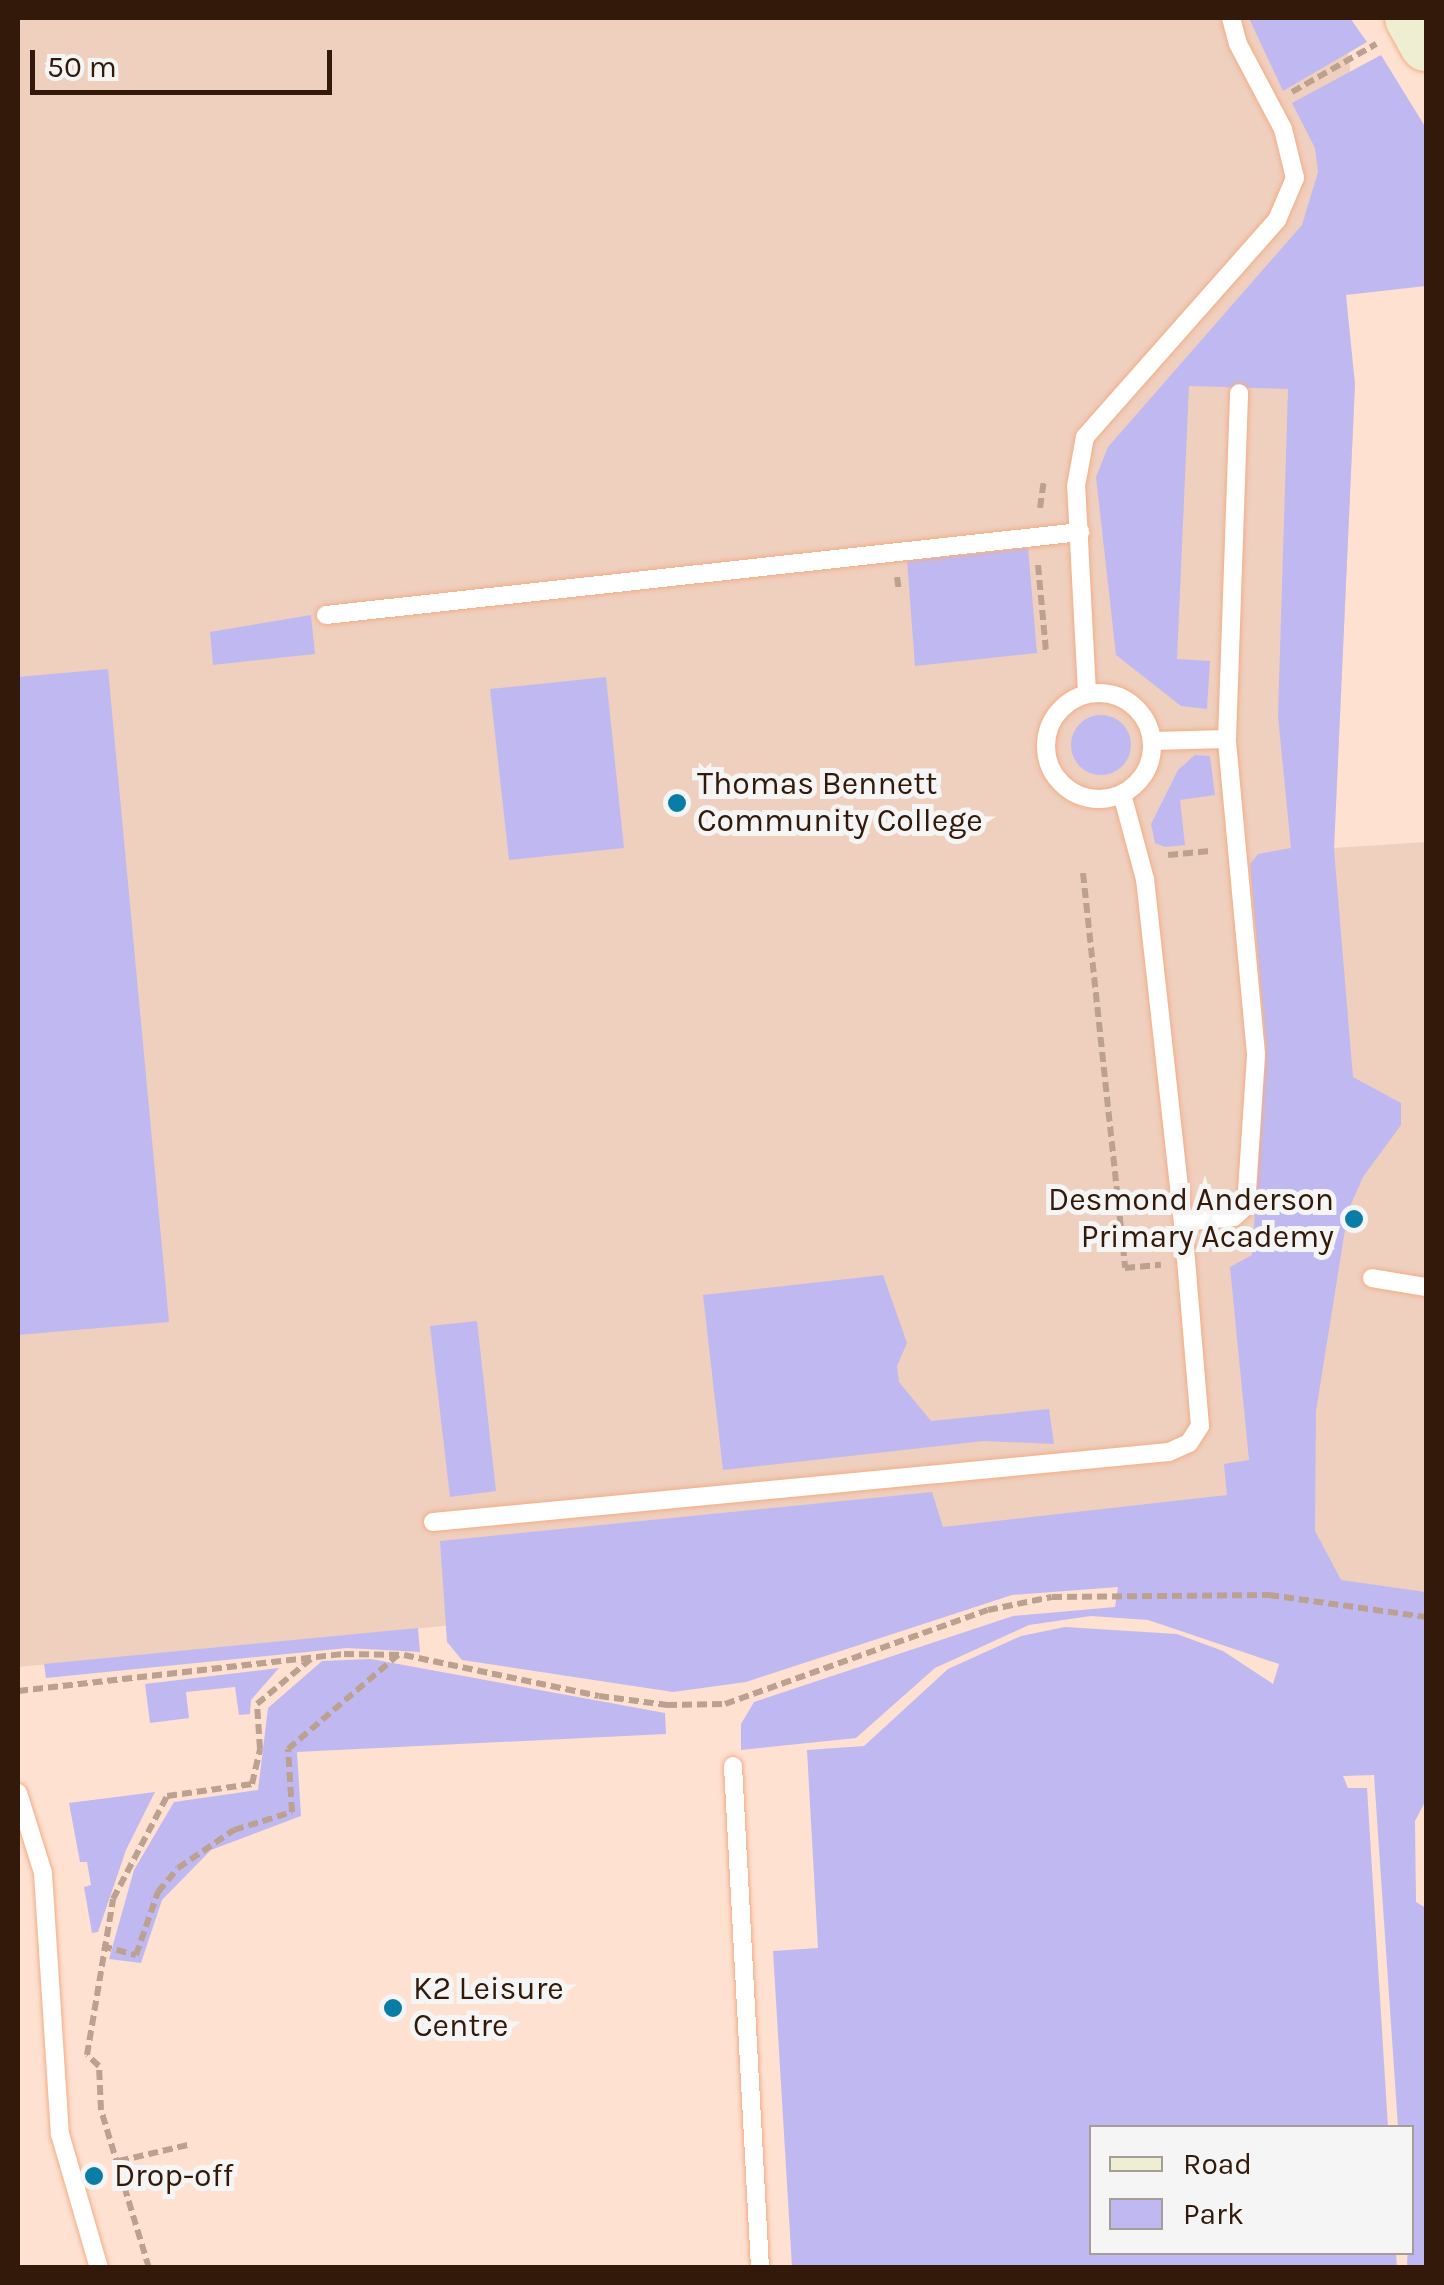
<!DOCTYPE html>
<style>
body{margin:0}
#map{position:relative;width:1444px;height:2285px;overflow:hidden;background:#fee1d1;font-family:Karla,sans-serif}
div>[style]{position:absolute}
.built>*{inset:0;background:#efcfbe}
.green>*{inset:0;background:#c0b9f1}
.round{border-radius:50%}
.path>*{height:6px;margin-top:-3px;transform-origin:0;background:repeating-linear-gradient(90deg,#bca191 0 10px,transparent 0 15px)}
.roads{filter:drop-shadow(0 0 2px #f2ad86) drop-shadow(0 0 2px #f2ad86)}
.lane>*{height:18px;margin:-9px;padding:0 9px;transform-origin:9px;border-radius:9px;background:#fff}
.lane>.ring{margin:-9px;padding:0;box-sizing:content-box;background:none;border:18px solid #fff;border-radius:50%}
.secondary>*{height:52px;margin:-26px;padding:0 26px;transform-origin:26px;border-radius:26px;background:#eeefd2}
.dots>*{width:28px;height:28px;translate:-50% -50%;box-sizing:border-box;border:5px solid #f5f5f5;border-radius:50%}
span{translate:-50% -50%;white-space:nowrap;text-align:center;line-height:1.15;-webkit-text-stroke:10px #f5f5f5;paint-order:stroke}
.poi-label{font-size:32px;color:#321909}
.left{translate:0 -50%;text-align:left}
.right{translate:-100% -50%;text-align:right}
.frame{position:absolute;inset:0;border:20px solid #321909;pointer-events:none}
.legend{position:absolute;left:1089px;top:2125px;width:325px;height:130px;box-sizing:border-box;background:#f5f5f5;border:2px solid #a79d97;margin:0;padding:12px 18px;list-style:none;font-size:30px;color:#321909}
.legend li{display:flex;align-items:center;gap:20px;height:50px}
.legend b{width:50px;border:2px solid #a79d97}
.scale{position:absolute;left:30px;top:50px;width:302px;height:45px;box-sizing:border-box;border:5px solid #321909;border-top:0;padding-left:12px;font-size:30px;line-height:35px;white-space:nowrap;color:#321909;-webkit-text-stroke:8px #f5f5f5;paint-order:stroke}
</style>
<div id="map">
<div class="built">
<div style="clip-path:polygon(18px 18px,1343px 18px,1350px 67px,1345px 309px,1355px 384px,1334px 848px,1426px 842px,1426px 1592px,1264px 1570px,495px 1621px,18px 1667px)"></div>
</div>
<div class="green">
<div style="clip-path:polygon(1249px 18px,1350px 18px,1367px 42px,1283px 91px)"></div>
<div style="clip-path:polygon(1381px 55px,1426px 128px,1426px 286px,1346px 295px,1355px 384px,1334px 849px,1353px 1077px,1401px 1103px,1401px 1125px,1363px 1177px,1348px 1211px,1316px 1411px,1315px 1531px,1341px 1580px,1426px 1592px,1426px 1800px,1415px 1821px,1416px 1902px,1426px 1908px,1426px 2267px,1407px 2267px,1412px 2128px,1398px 2127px,1374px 1775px,1343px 1776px,1348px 1788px,1367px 1788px,1388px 2127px,1092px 2128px,1092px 2252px,1396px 2252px,1397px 2267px,792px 2267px,773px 1951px,818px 1948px,807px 1750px,864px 1746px,948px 1669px,1021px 1636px,1065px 1627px,1177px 1634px,1223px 1651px,1273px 1684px,1279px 1664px,1148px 1620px,1091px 1616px,1029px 1625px,935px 1668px,856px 1738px,741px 1750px,741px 1724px,754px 1702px,1013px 1616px,1115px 1607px,1118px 1587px,1012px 1595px,746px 1682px,673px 1692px,462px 1660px,447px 1642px,440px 1541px,932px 1492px,943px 1527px,1227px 1495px,1224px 1464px,1249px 1460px,1230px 1267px,1252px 1255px,1266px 1049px,1250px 864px,1258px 854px,1291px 848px,1278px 716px,1288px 389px,1189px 386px,1177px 659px,1210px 661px,1207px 709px,1181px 706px,1116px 655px,1096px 477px,1108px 447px,1302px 225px,1318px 172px,1315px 148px,1292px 103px)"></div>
<div style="clip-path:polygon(1028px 548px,1037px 653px,915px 666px,907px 561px)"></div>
<div style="clip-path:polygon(311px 615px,315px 654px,213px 665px,210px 632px)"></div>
<div style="clip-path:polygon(108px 669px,169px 1322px,18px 1335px,18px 677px)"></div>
<div style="clip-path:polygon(606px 677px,624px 848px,509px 860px,490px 689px)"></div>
<div class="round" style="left:1071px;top:715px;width:60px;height:60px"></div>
<div style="clip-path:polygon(1195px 755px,1210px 756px,1215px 795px,1180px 800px,1185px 845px,1165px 847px,1155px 843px,1151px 824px,1178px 770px)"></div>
<div style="clip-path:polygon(883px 1275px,907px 1343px,897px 1366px,899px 1382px,931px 1421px,1049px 1409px,1054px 1444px,984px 1441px,723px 1470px,703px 1295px)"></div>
<div style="clip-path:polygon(477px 1321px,496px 1491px,450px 1497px,430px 1326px)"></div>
<div style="clip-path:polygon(418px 1628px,420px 1652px,347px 1648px,46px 1678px,44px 1664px)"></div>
<div style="clip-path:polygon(371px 1659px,665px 1713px,666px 1734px,297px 1752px,301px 1816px,211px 1850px,162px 1900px,141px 1963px,109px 1959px,134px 1870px,174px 1802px,258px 1790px,268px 1708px,322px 1661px)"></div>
<div style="clip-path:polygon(279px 1668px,251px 1700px,250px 1714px,239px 1715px,235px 1687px,186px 1692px,189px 1718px,150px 1723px,145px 1684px)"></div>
<div style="clip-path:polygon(155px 1792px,126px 1850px,98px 1932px,92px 1933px,84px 1887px,91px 1885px,87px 1862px,80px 1862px,69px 1803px)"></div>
</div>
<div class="path">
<div style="left:1292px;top:92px;width:97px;rotate:-29.7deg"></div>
<div style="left:1040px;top:508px;width:28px;rotate:-82deg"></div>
<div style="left:1038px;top:565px;width:87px;rotate:84.7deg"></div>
<div style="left:897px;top:577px;width:14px;rotate:82deg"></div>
<div style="left:1168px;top:855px;width:42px;rotate:-5.4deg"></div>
<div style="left:1083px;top:873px;width:397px;rotate:83.9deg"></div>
<div style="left:1125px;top:1268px;width:36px;rotate:-5deg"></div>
<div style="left:18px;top:1691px;width:328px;rotate:-6.5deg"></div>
<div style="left:344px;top:1654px;width:60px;rotate:1deg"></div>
<div style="left:404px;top:1655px;width:199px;rotate:11.9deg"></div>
<div style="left:599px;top:1696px;width:69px;rotate:7.5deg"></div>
<div style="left:667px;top:1705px;width:58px;rotate:-1deg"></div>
<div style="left:725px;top:1704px;width:279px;rotate:-19.7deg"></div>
<div style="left:988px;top:1610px;width:65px;rotate:-11.5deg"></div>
<div style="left:1052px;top:1597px;width:217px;rotate:-0.5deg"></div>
<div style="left:1269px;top:1595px;width:159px;rotate:8deg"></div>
<div style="left:102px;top:1946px;width:35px;rotate:15deg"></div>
<div style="left:136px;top:1955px;width:67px;rotate:-70.8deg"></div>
<div style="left:158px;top:1892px;width:31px;rotate:-50deg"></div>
<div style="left:178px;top:1868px;width:68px;rotate:-34.2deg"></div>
<div style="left:234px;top:1830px;width:61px;rotate:-17.2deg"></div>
<div style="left:292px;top:1812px;width:63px;rotate:-93.6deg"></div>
<div style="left:288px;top:1749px;width:145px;rotate:-40.5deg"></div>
<div style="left:119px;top:2161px;width:71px;rotate:-13.1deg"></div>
<div style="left:149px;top:2268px;width:165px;rotate:-106.9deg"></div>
<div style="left:101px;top:2110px;width:44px;rotate:-92.6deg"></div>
<div style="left:99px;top:2066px;width:16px;rotate:-137deg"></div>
<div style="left:87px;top:2055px;width:158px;rotate:-80.5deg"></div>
<div style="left:113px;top:1899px;width:116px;rotate:-62.3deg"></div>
<div style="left:167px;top:1796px;width:86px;rotate:-8deg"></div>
<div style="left:252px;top:1784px;width:36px;rotate:-77deg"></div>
<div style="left:260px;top:1749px;width:45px;rotate:-93.8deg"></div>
<div style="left:257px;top:1704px;width:72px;rotate:-39.9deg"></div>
</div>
<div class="roads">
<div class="lane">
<div style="left:326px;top:615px;width:759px;rotate:-6.28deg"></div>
<div class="ring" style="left:1046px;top:693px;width:88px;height:88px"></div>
<div style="left:1087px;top:693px;width:207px;rotate:-93deg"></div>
<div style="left:1076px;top:486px;width:50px;rotate:-79.6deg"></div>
<div style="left:1085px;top:437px;width:290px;rotate:-48.5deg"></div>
<div style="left:1277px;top:220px;width:46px;rotate:-66.8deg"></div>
<div style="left:1295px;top:178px;width:50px;rotate:-103.8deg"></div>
<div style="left:1283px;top:129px;width:96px;rotate:-117.9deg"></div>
<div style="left:1238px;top:44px;width:27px;rotate:-105deg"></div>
<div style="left:1152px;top:741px;width:75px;rotate:-1.5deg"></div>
<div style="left:1122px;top:794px;width:88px;rotate:74.9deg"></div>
<div style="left:1145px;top:879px;width:345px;rotate:83.7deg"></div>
<div style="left:1183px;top:1222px;width:51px;rotate:-5.6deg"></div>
<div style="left:1234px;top:1217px;width:16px;rotate:-43deg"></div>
<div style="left:1246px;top:1206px;width:152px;rotate:-86.2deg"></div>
<div style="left:1256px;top:1054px;width:316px;rotate:-95.3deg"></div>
<div style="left:1227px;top:739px;width:346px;rotate:-88deg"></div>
<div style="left:1372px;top:1278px;width:55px;rotate:9.5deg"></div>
<div style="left:433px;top:1522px;width:739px;rotate:-5.43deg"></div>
<div style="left:1169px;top:1452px;width:22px;rotate:-24deg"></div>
<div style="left:1189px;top:1443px;width:20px;rotate:-57deg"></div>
<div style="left:1200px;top:1426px;width:205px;rotate:-94.8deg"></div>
<div style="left:733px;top:1766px;width:503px;rotate:86.92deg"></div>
<div style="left:18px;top:1793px;width:84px;rotate:72.6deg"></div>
<div style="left:43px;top:1873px;width:262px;rotate:86.3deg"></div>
<div style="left:60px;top:2134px;width:140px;rotate:73.8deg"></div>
</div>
<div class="secondary">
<div style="left:1411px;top:18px;width:31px;rotate:61deg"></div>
</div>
</div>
<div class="dots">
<div style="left:677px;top:803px;background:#097da5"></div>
<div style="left:1354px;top:1219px;background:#097da5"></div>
<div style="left:393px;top:2008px;background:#097da5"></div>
<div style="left:94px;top:2176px;background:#097da5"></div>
</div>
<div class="poi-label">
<span class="left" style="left:697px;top:803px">Thomas Bennett<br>Community College</span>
<span class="right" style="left:1334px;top:1219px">Desmond Anderson<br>Primary Academy</span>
<span class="left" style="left:413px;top:2008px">K2 Leisure<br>Centre</span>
<span class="left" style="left:114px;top:2176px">Drop-off</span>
</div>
<div class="frame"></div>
<ul class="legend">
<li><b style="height:12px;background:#eeefd2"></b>Road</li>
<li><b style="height:28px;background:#c0b9f1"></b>Park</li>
</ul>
<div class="scale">50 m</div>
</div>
